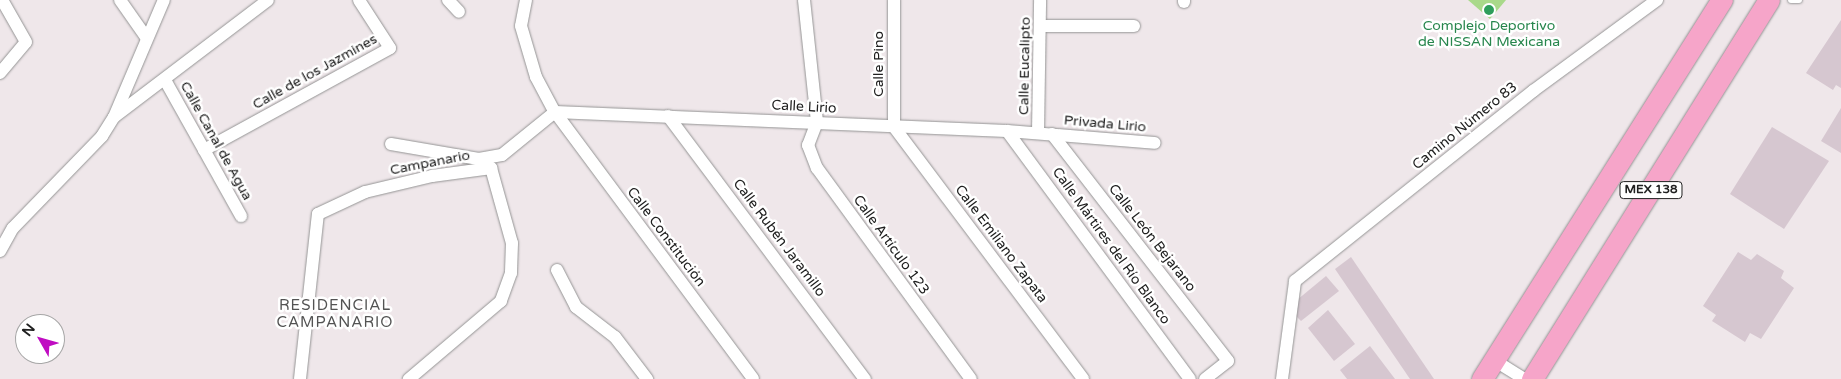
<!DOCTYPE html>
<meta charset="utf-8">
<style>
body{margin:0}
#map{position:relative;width:1841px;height:379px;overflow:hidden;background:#efe7ea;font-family:"Varela Round",sans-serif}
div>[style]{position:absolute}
.pitch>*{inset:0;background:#a9d98a}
.building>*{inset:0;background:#d6c7d0}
.roads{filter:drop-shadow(0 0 1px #949494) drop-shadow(0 0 1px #949494)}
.lane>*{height:6px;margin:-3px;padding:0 3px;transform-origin:3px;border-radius:3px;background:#fff}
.street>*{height:12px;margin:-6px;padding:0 6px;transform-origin:6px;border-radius:6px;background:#fff}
.primary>*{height:21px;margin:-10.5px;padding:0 10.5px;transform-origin:10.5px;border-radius:10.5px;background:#f6a5c9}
.dots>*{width:14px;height:14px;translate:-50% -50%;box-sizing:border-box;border:2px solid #fff;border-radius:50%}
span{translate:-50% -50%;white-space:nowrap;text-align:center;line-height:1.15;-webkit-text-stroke:5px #fff;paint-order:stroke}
.shield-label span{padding:1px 4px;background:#fff;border:1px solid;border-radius:4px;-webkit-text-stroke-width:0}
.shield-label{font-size:12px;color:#202020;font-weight:700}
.leisure-label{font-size:14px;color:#27864d}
.street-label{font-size:14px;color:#202020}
.neighbourhood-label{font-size:15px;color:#535353;letter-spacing:1px}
.north{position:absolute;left:15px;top:314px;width:50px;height:50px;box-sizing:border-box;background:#fff;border:1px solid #a6a6a6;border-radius:50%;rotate:308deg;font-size:14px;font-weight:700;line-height:20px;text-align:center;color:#202020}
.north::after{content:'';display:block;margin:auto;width:18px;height:22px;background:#c00dc2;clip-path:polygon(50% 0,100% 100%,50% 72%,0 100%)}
</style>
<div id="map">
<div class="pitch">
<div style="clip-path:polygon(1468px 0,1506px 0,1490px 19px)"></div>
</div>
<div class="building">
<div style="clip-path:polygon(1841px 20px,1841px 88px,1836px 85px,1833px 90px,1806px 73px)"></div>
<div style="clip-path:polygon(1841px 108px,1841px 153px,1821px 141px)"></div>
<div style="clip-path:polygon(1772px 127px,1829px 161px,1784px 229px,1730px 194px)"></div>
<div style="clip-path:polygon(1738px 252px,1751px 260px,1757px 254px,1784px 271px,1781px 278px,1794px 288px,1761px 339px,1750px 333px,1745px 342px,1712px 321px,1716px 315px,1703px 306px)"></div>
<div style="clip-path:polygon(1351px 257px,1434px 379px,1410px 379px,1335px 269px)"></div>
<div style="clip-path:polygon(1326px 276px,1339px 291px,1301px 321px,1295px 315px,1297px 300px)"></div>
<div style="clip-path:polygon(1328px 310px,1355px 344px,1334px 361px,1308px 328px)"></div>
<div style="clip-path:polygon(1370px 346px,1395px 379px,1347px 379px,1340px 370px)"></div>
</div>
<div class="roads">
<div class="lane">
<div style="left:1791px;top:0;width:8px"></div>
</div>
<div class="street">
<div style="left:120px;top:0;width:45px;rotate:54.9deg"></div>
<div style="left:448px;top:0;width:16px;rotate:47deg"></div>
<div style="left:526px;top:0;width:26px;rotate:101deg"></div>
<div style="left:521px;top:26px;width:53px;rotate:73.6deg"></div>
<div style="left:536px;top:77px;width:40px;rotate:62deg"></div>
<div style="left:555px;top:112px;width:332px;rotate:53.4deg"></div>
<div style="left:804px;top:0;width:123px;rotate:83.9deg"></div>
<div style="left:817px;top:122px;width:25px;rotate:111deg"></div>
<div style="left:808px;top:145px;width:25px;rotate:69deg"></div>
<div style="left:817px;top:168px;width:261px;rotate:53.9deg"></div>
<div style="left:894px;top:0;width:127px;rotate:90deg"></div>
<div style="left:894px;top:127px;width:315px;rotate:53.1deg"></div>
<div style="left:1184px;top:2px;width:2px;rotate:-90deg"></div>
<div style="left:1040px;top:26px;width:94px"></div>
<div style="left:0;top:73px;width:40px;rotate:-50deg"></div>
<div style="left:26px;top:42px;width:48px;rotate:-119.7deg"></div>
<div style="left:165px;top:80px;width:156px;rotate:60.8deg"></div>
<div style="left:555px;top:112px;width:452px;rotate:2.4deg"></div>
<div style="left:1007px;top:131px;width:148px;rotate:4.6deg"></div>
<div style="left:668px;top:116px;width:329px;rotate:53.2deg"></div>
<div style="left:114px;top:117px;width:127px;rotate:-66.9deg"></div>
<div style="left:1007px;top:131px;width:308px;rotate:53.6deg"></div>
<div style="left:1038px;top:133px;width:133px;rotate:-89.1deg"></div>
<div style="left:1052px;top:134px;width:287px;rotate:52.2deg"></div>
<div style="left:1228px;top:361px;width:29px;rotate:142deg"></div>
<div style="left:391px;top:144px;width:89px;rotate:9.7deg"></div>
<div style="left:479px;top:159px;width:23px;rotate:-10deg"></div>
<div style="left:502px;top:155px;width:68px;rotate:-39.1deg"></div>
<div style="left:204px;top:150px;width:212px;rotate:-28.7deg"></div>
<div style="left:390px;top:48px;width:57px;rotate:-122.9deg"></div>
<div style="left:0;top:251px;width:26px;rotate:-61deg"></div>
<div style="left:13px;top:228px;width:128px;rotate:-45.9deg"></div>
<div style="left:102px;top:136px;width:22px;rotate:-58deg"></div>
<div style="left:114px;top:117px;width:193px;rotate:-37.2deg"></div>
<div style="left:557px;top:270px;width:42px;rotate:62.8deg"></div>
<div style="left:576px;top:307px;width:49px;rotate:37.6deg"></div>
<div style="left:615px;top:337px;width:53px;rotate:52.7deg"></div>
<div style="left:1494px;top:360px;width:36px;rotate:32deg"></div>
<div style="left:300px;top:379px;width:166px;rotate:-83.8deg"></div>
<div style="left:318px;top:214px;width:52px;rotate:-25.1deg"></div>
<div style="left:365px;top:192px;width:69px;rotate:-13.4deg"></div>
<div style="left:432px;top:176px;width:60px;rotate:-7.7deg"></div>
<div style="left:491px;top:168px;width:78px;rotate:74.4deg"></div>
<div style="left:512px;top:243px;width:30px;rotate:92deg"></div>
<div style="left:511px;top:273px;width:30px;rotate:110deg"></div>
<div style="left:501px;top:301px;width:121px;rotate:139.7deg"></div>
<div style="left:1282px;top:379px;width:99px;rotate:-82.4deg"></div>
<div style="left:1295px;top:281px;width:305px;rotate:-38.6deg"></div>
<div style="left:1533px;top:91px;width:154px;rotate:-36.3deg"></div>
</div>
<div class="primary">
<div style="left:1482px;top:379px;width:449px;rotate:-57.7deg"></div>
<div style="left:1532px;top:379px;width:447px;rotate:-58deg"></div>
</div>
</div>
<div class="dots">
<div style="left:1489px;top:10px;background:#2e9e5b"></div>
</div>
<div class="shield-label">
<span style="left:1651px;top:190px">MEX 138</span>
</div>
<div class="leisure-label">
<span style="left:1489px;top:34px">Complejo Deportivo<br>de NISSAN Mexicana</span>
</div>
<div class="street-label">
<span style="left:879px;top:64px;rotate:-90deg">Calle Pino</span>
<span style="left:1025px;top:66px;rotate:-89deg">Calle Eucalipto</span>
<span style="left:315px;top:72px;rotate:-29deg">Calle de los Jazmines</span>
<span style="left:804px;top:107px;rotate:3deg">Calle Lirio</span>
<span style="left:1105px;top:124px;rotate:5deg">Privada Lirio</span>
<span style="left:1465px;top:126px;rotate:-39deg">Camino Número 83</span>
<span style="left:216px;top:141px;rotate:61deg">Calle Canal de Agua</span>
<span style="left:430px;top:163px;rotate:-11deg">Campanario</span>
<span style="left:666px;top:237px;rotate:53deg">Calle Constitución</span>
<span style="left:779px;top:238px;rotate:53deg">Calle Rubén Jaramillo</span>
<span style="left:1152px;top:238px;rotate:52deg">Calle León Bejarano</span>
<span style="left:1001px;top:244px;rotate:53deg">Calle Emiliano Zapata</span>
<span style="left:891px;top:245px;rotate:54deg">Calle Artículo 123</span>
<span style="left:1111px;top:246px;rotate:54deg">Calle Mártires del Río Blanco</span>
</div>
<div class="neighbourhood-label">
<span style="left:335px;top:314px">RESIDENCIAL<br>CAMPANARIO</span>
</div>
<div class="north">N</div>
</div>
